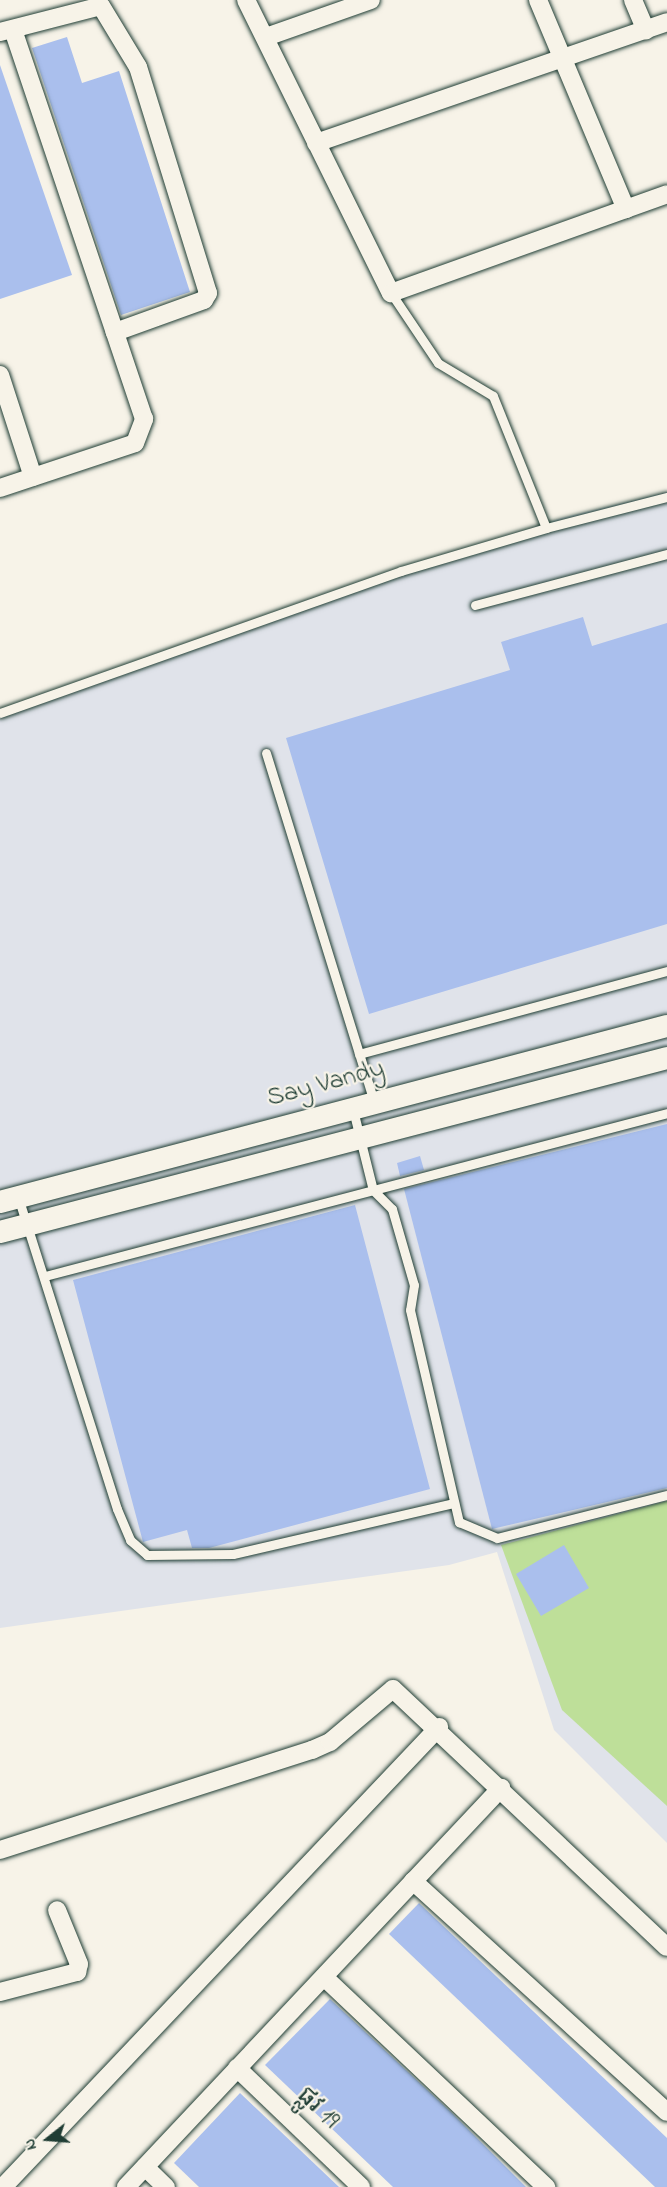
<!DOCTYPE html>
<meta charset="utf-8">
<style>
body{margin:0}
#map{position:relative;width:667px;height:2187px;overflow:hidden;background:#f7f3e8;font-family:"Indie Flower","Noto Sans Khmer",sans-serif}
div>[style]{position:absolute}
.built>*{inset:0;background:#e0e3ea}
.green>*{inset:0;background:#bedf99}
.building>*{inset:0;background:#aabfed}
.roads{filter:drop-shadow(0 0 2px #1f3d34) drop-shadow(0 0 2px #1f3d34)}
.service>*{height:9px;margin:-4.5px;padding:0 4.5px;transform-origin:4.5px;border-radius:4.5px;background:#f7f3e8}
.minor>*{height:18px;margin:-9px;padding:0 9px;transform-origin:9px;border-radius:9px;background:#f7f3e8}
.tertiary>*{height:22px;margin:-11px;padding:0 11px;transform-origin:11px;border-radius:11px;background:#f7f3e8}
span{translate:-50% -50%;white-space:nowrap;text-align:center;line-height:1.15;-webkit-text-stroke:4.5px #f7f3e8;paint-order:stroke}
.street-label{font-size:26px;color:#1f3d34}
.north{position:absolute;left:18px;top:2109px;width:60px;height:60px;-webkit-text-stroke:4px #f7f3e8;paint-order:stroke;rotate:253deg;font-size:16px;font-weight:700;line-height:24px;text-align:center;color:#1f3d34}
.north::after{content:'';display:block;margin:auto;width:21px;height:27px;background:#1f3d34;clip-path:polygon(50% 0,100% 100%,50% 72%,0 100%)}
</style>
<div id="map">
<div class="built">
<div style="clip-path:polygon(667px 492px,667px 1843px,554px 1730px,497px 1552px,449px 1565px,0 1628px,0 713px,561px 518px)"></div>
</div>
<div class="green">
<div style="clip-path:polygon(667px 1501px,667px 1806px,562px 1710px,501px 1545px)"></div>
</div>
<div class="building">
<div style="clip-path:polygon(67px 37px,82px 83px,119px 71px,190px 292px,121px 315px,32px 48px)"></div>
<div style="clip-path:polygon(0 65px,72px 275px,0 299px)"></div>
<div style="clip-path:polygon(583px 617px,592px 646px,667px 623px,667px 924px,369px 1014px,286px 738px,510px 670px,501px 642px)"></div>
<div style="clip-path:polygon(667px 1124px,667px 1488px,492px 1529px,404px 1189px)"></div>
<div style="clip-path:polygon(420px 1156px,424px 1170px,400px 1176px,397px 1163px)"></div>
<div style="clip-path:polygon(355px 1205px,430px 1489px,209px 1548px,192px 1548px,187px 1530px,143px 1542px,73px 1280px)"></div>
<div style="clip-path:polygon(564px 1545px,589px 1588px,541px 1616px,516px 1574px)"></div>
<div style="clip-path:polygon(419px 1903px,667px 2138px,667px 2187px,655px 2187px,389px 1934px)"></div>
<div style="clip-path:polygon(330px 1999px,451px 2112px,526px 2187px,393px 2187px,265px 2065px)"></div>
<div style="clip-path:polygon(240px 2093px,339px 2187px,199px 2187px,174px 2163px)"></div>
</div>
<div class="roads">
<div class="service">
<div style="left:391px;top:293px;width:84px;rotate:56.1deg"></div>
<div style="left:438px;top:363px;width:64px;rotate:31deg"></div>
<div style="left:493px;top:396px;width:142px;rotate:68.1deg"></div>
<div style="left:546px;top:528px;width:125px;rotate:-14.4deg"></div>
<div style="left:475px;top:605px;width:199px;rotate:-14.9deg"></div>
<div style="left:0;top:713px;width:425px;rotate:-19.5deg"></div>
<div style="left:401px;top:571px;width:151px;rotate:-16.5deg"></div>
<div style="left:266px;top:753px;width:365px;rotate:72.8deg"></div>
<div style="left:359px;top:1054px;width:319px;rotate:-15.1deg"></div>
<div style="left:353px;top:1110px;width:82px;rotate:76deg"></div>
<div style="left:373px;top:1190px;width:27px;rotate:45deg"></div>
<div style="left:392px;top:1209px;width:79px;rotate:73.9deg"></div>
<div style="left:414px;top:1285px;width:25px;rotate:99deg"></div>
<div style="left:410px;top:1310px;width:218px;rotate:77deg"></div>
<div style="left:459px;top:1522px;width:41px;rotate:22.8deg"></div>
<div style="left:497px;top:1538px;width:175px;rotate:-14.2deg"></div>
<div style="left:18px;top:1197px;width:327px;rotate:72.4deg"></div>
<div style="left:117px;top:1509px;width:34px;rotate:67deg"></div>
<div style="left:130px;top:1540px;width:23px;rotate:41deg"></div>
<div style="left:147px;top:1555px;width:86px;rotate:-0.7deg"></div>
<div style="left:233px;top:1554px;width:227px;rotate:-13deg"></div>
<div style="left:45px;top:1276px;width:643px;rotate:-14.68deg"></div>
</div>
<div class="minor">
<div style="left:246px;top:0;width:327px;rotate:63.7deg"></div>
<div style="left:391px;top:293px;width:293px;rotate:-19.7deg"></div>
<div style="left:538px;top:0;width:227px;rotate:67.2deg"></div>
<div style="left:633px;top:0;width:33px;rotate:67deg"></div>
<div style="left:0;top:32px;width:104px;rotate:-14.4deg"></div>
<div style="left:101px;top:6px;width:71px;rotate:58.8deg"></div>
<div style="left:138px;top:67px;width:237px;rotate:72.8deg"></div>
<div style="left:208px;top:293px;width:8px;rotate:120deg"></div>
<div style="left:204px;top:300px;width:95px;rotate:160.2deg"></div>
<div style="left:266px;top:37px;width:111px;rotate:-19.4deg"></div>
<div style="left:316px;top:143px;width:371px;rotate:-19deg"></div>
<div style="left:0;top:375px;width:107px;rotate:72.1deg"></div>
<div style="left:0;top:488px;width:142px;rotate:-18.4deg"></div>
<div style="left:135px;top:443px;width:26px;rotate:-69deg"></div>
<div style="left:144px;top:419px;width:410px;rotate:-108.6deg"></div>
<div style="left:0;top:1850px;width:328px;rotate:-17.8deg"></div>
<div style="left:312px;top:1750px;width:20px;rotate:-24deg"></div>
<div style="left:330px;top:1742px;width:82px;rotate:-40.1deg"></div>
<div style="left:393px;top:1689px;width:376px;rotate:43.3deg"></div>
<div style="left:413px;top:1881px;width:343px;rotate:42.3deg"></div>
<div style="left:324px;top:1977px;width:306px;rotate:43.4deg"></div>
<div style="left:0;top:1992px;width:80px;rotate:-14.6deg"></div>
<div style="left:77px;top:1972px;width:8px;rotate:-76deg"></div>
<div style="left:79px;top:1964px;width:58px;rotate:-112.2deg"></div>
<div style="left:237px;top:2068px;width:172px;rotate:43.8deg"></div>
<div style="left:145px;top:2167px;width:29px;rotate:44deg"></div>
<div style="left:3px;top:2187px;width:634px;rotate:-46.53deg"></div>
<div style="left:126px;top:2187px;width:548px;rotate:-46.78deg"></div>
</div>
<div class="tertiary">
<div style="left:0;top:1202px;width:690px;rotate:-14.78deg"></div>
<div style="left:0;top:1232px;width:689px;rotate:-14.62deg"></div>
</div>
</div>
<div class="street-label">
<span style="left:326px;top:1085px;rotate:-15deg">Say Vandy</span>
<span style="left:317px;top:2109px;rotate:44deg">ផ្លូវ 19</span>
</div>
<div class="north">N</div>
</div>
